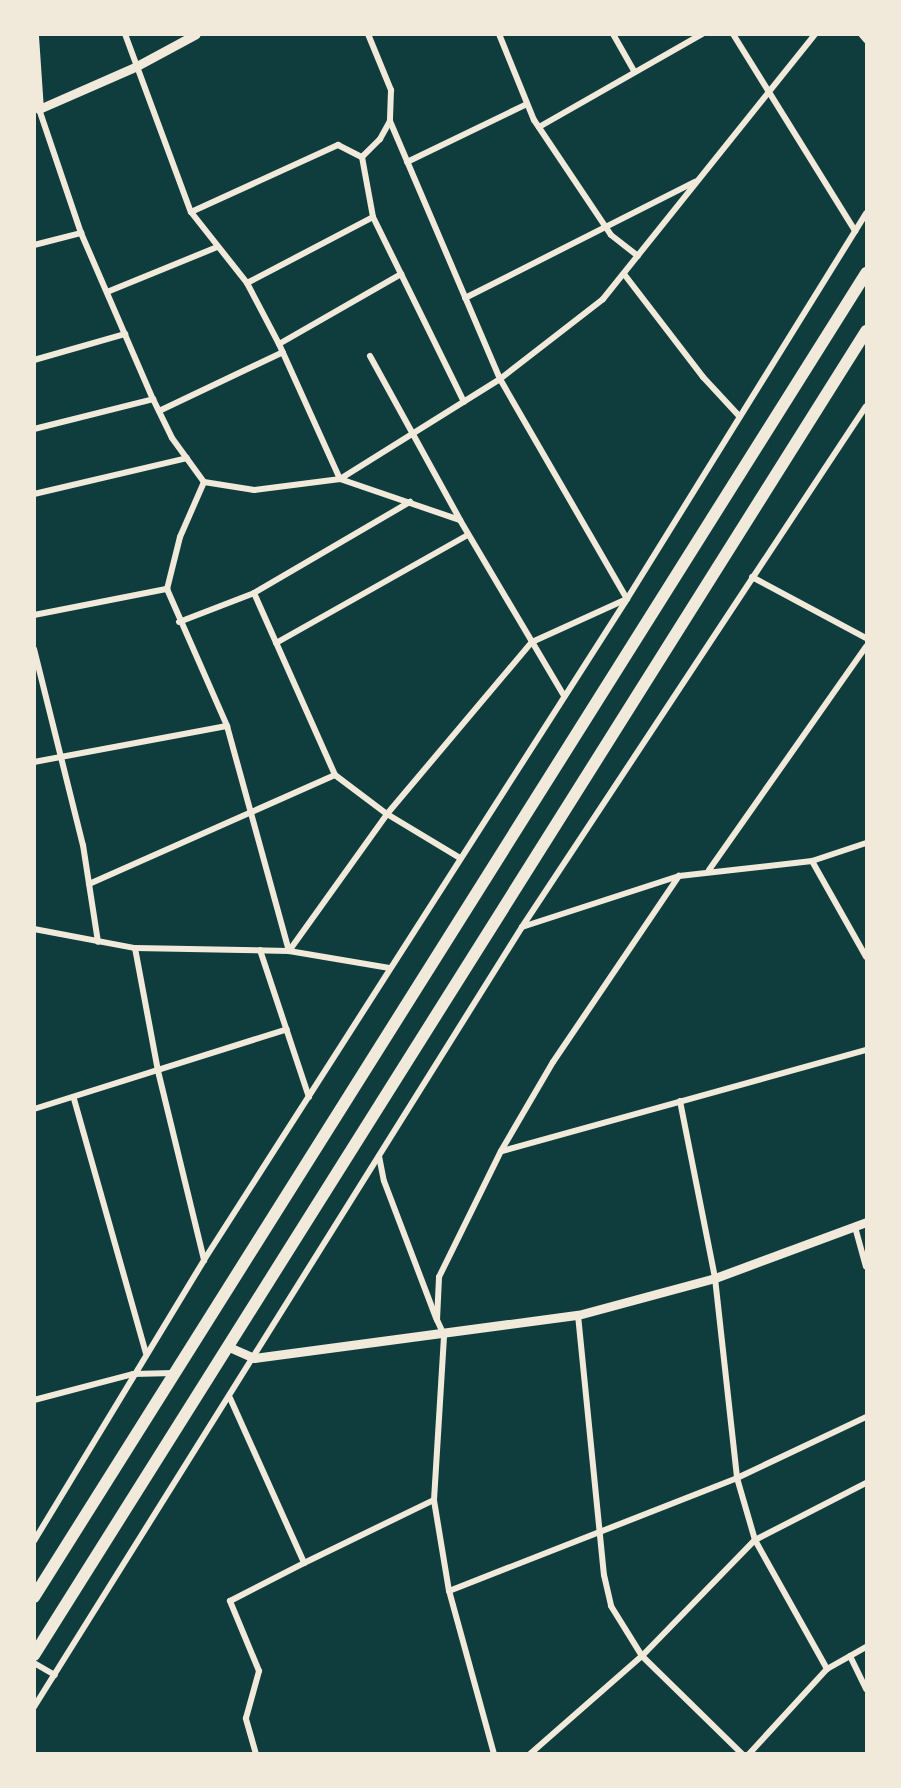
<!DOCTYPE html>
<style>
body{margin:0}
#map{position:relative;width:901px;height:1788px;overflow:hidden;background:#0f3d3e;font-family:"Titillium Web",sans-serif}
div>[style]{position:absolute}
.minor>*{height:6px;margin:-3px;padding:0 3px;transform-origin:3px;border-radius:3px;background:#f1e9da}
.tertiary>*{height:9px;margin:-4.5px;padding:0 4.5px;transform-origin:4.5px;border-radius:4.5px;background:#f1e9da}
.trunk>*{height:12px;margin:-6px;padding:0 6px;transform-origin:6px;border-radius:6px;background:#f1e9da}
span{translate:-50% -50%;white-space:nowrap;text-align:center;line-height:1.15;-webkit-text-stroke:5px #f1e9da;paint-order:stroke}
.frame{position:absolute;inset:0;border:36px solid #f1e9da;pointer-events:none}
</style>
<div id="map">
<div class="minor">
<div style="left:125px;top:34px;width:190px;rotate:69.7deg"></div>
<div style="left:191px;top:212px;width:90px;rotate:51.7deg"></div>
<div style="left:247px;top:283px;width:69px;rotate:62.3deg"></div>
<div style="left:279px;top:344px;width:148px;rotate:65.7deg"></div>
<div style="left:340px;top:479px;width:189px;rotate:-32deg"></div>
<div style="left:500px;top:379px;width:130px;rotate:-37.8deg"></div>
<div style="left:603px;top:299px;width:339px;rotate:-51.3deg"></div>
<div style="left:368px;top:34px;width:61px;rotate:67.7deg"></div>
<div style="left:391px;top:90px;width:31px;rotate:92deg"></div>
<div style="left:390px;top:121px;width:21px;rotate:119deg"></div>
<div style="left:380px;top:139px;width:25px;rotate:135deg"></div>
<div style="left:362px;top:157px;width:61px;rotate:79.6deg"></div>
<div style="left:373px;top:217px;width:206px;rotate:63.8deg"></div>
<div style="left:499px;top:34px;width:93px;rotate:67.9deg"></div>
<div style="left:534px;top:120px;width:138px;rotate:56.2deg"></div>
<div style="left:611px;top:235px;width:34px;rotate:38deg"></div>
<div style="left:613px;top:34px;width:43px;rotate:60.4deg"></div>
<div style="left:733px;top:34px;width:232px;rotate:58.2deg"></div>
<div style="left:861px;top:34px;width:8px;rotate:50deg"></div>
<div style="left:39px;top:109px;width:131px;rotate:71.3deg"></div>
<div style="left:81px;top:233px;width:181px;rotate:66.6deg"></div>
<div style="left:153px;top:399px;width:43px;rotate:64deg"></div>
<div style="left:172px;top:438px;width:54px;rotate:54deg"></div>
<div style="left:204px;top:482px;width:51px;rotate:9.1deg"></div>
<div style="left:254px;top:490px;width:87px;rotate:-7.3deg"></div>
<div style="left:340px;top:479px;width:127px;rotate:18.9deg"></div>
<div style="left:460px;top:520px;width:204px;rotate:59.4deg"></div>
<div style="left:539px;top:127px;width:188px;rotate:-29.7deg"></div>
<div style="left:407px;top:162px;width:133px;rotate:-25.8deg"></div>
<div style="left:191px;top:212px;width:162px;rotate:-24.5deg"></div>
<div style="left:338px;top:145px;width:27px;rotate:27deg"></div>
<div style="left:34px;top:245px;width:49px;rotate:-14.3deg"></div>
<div style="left:624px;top:274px;width:130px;rotate:52.5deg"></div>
<div style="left:703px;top:377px;width:54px;rotate:47.2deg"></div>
<div style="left:247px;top:283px;width:142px;rotate:-27.6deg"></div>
<div style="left:107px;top:292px;width:119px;rotate:-22.2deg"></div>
<div style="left:465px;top:298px;width:258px;rotate:-26.8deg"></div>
<div style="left:279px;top:344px;width:141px;rotate:-29.8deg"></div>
<div style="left:370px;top:356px;width:187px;rotate:61.2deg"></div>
<div style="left:34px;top:360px;width:95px;rotate:-15.9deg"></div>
<div style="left:159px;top:411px;width:137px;rotate:-25.4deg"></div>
<div style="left:34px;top:429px;width:123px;rotate:-14.1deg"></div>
<div style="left:204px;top:482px;width:60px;rotate:113.6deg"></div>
<div style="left:180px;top:537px;width:54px;rotate:104deg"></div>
<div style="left:167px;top:589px;width:150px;rotate:66.3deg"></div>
<div style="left:227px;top:726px;width:233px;rotate:74.6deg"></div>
<div style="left:34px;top:494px;width:157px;rotate:-13.2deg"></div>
<div style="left:752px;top:577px;width:129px;rotate:28.2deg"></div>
<div style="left:254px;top:593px;width:199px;rotate:66deg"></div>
<div style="left:335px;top:775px;width:65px;rotate:36.9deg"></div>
<div style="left:387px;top:814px;width:85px;rotate:31.1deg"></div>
<div style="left:34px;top:615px;width:136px;rotate:-11.1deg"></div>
<div style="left:179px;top:622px;width:80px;rotate:-21.1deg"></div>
<div style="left:254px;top:593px;width:181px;rotate:-30.3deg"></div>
<div style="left:276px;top:643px;width:220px;rotate:-29.4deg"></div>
<div style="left:34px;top:649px;width:202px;rotate:76deg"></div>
<div style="left:83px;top:845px;width:98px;rotate:81.2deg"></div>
<div style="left:34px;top:762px;width:196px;rotate:-10.6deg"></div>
<div style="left:812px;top:861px;width:110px;rotate:60.6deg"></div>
<div style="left:709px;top:870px;width:273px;rotate:-54.9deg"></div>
<div style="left:89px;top:884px;width:269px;rotate:-23.9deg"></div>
<div style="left:522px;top:927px;width:165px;rotate:-18deg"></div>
<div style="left:679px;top:876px;width:134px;rotate:-6.4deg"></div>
<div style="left:812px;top:861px;width:57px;rotate:-18.4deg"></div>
<div style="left:34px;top:929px;width:103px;rotate:10.7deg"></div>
<div style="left:135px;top:948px;width:154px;rotate:1.1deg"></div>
<div style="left:289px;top:951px;width:102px;rotate:9.6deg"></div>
<div style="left:135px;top:948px;width:125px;rotate:79.4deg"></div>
<div style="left:158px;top:1071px;width:195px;rotate:76.3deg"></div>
<div style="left:260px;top:950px;width:155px;rotate:71.6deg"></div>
<div style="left:289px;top:951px;width:168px;rotate:-54.4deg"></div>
<div style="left:387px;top:814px;width:225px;rotate:-49.9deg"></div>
<div style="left:532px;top:642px;width:104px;rotate:-24.4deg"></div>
<div style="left:627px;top:599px;width:254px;rotate:-120deg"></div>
<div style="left:500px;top:379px;width:280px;rotate:-113.1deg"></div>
<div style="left:74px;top:1099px;width:264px;rotate:74.2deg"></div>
<div style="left:680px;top:1101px;width:180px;rotate:78.8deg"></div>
<div style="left:715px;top:1278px;width:201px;rotate:83.7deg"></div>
<div style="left:737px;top:1478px;width:65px;rotate:73.8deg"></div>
<div style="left:755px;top:1540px;width:148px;rotate:60.8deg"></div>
<div style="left:34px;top:1109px;width:265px;rotate:-17.5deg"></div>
<div style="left:502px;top:1151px;width:378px;rotate:-15.5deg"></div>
<div style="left:379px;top:1156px;width:25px;rotate:79deg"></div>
<div style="left:384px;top:1181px;width:147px;rotate:69.2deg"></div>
<div style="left:855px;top:1227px;width:41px;rotate:74.6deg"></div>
<div style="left:578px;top:1315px;width:261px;rotate:84.3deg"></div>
<div style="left:604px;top:1575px;width:32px;rotate:77deg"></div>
<div style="left:611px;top:1606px;width:59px;rotate:58.2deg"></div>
<div style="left:642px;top:1656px;width:140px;rotate:44.4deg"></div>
<div style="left:230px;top:1398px;width:181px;rotate:65.8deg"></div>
<div style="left:304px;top:1563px;width:144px;rotate:-25.9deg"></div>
<div style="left:34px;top:1400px;width:102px;rotate:-14.7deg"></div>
<div style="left:133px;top:1374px;width:41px;rotate:-1.4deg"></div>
<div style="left:34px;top:1541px;width:328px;rotate:-58.8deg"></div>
<div style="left:204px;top:1260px;width:785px;rotate:-57.38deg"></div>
<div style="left:627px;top:599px;width:454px;rotate:-58.2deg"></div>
<div style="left:449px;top:1591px;width:309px;rotate:-21.4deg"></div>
<div style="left:737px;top:1478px;width:143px;rotate:-25.3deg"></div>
<div style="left:850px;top:1656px;width:37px;rotate:64deg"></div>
<div style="left:34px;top:1663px;width:24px;rotate:30deg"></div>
<div style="left:34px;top:1707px;width:920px;rotate:-57.97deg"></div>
<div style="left:522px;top:927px;width:624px;rotate:-56.56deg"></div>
<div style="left:256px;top:1754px;width:37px;rotate:-106deg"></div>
<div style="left:246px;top:1718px;width:49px;rotate:-74.5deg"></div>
<div style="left:259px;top:1671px;width:76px;rotate:-112.5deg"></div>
<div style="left:230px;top:1601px;width:83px;rotate:-27.2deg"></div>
<div style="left:494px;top:1754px;width:169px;rotate:-105.4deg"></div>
<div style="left:449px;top:1591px;width:92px;rotate:-99.4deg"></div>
<div style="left:434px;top:1500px;width:165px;rotate:-86.5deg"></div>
<div style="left:444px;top:1335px;width:17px;rotate:-115deg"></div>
<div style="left:437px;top:1320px;width:43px;rotate:-87.3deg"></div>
<div style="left:439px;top:1277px;width:140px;rotate:-63.8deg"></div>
<div style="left:501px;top:1151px;width:103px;rotate:-59.7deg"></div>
<div style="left:553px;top:1062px;width:225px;rotate:-55.9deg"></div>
<div style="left:530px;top:1754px;width:149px;rotate:-41.2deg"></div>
<div style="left:642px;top:1656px;width:162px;rotate:-45.8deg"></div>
<div style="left:755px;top:1540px;width:125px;rotate:-27.2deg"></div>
<div style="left:749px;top:1754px;width:115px;rotate:-47.5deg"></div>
<div style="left:827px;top:1669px;width:45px;rotate:-29.4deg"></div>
</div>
<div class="tertiary">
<div style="left:34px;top:36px;width:73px;rotate:86.1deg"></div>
<div style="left:39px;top:109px;width:105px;rotate:-23.6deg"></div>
<div style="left:135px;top:67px;width:69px;rotate:-28.4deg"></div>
<div style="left:229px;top:1347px;width:27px;rotate:24deg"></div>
<div style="left:254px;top:1358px;width:327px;rotate:-7.6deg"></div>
<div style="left:578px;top:1315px;width:142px;rotate:-15.1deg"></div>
<div style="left:715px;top:1278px;width:161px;rotate:-20.3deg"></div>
</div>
<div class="trunk">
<div style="left:34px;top:1597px;width:1564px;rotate:-57.85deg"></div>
<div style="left:34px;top:1655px;width:1564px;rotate:-57.85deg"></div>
</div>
<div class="frame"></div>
</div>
